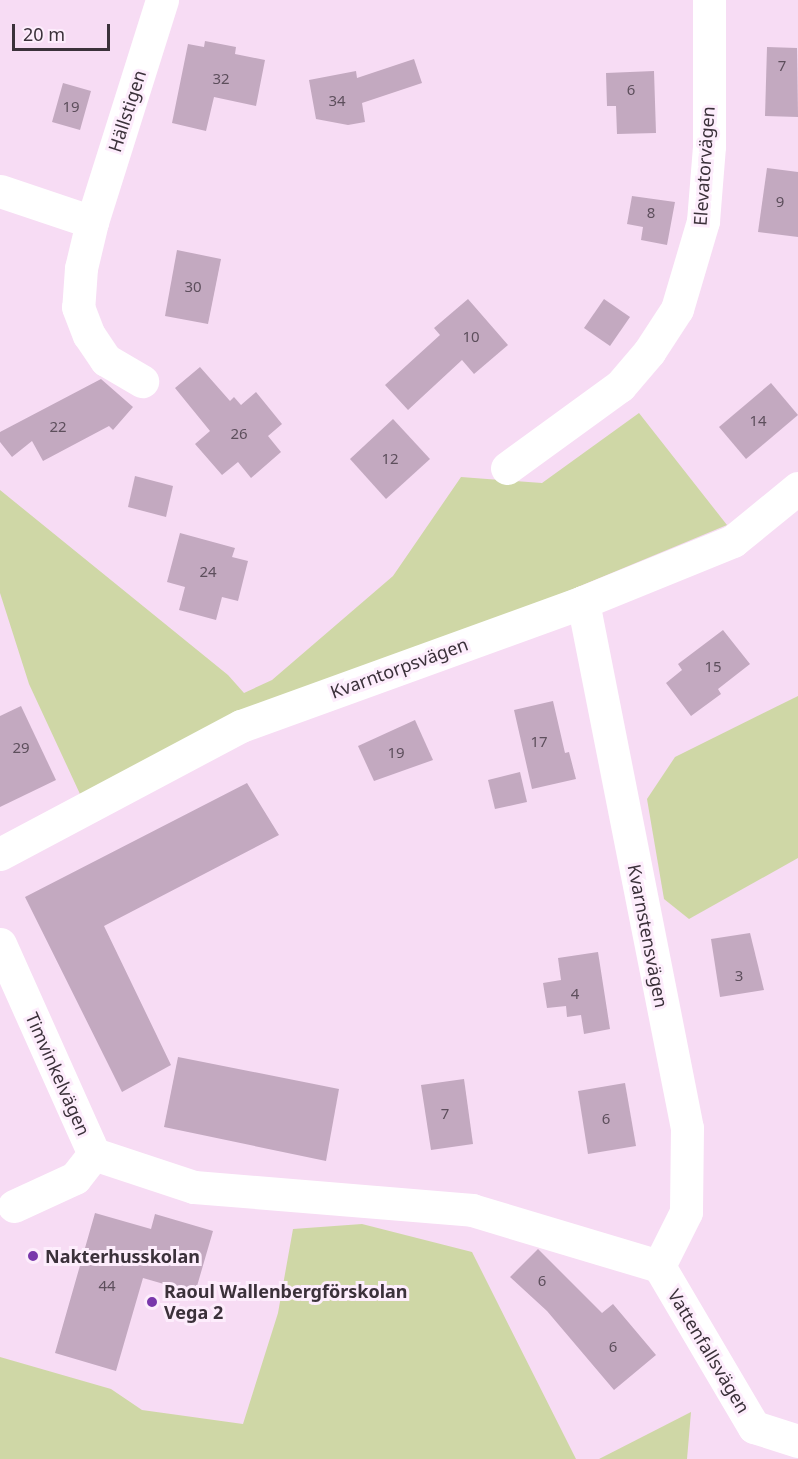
<!DOCTYPE html>
<meta charset="utf-8">
<style>
body{margin:0}
#map{position:relative;width:798px;height:1459px;overflow:hidden;background:#f7dcf4;font-family:"Noto Sans",sans-serif}
div>[style]{position:absolute}
.green>*{inset:0;background:#cfd7a6}
.building>*{inset:0;background:#c3a9c0}
.minor>*{height:33px;margin:-16.5px;padding:0 16.5px;transform-origin:16.5px;border-radius:16.5px;background:#fff}
.dots>*{width:16px;height:16px;translate:-50% -50%;box-sizing:border-box;border:3px solid #fdedfc;border-radius:50%}
span{translate:-50% -50%;white-space:nowrap;text-align:center;line-height:1.15;-webkit-text-stroke:6px #fdedfc;paint-order:stroke}
.number-label{font-size:15px;color:#5d4f5c}
.number-label span{-webkit-text-stroke-width:0}
.street-label{font-size:18px;color:#3b313a}
.poi-label{font-size:18px;color:#3b313a;font-weight:700}
.left{translate:0 -50%;text-align:left}
.scale{position:absolute;left:12px;top:24px;width:98px;height:27px;box-sizing:border-box;border:3px solid #3b313a;border-top:0;padding-left:8px;font-size:18px;line-height:21px;white-space:nowrap;color:#3b313a;-webkit-text-stroke:4px #fdedfc;paint-order:stroke}
</style>
<div id="map">
<div class="green">
<div style="clip-path:polygon(639px 413px,727px 525px,80px 794px,29px 684px,0 593px,0 490px,228px 675px,244px 693px,272px 680px,393px 576px,461px 477px,542px 483px)"></div>
<div style="clip-path:polygon(798px 696px,798px 858px,689px 919px,664px 899px,647px 799px,675px 757px)"></div>
<div style="clip-path:polygon(362px 1224px,472px 1252px,576px 1459px,0 1459px,0 1357px,111px 1389px,142px 1410px,243px 1424px,278px 1313px,293px 1229px)"></div>
<div style="clip-path:polygon(691px 1412px,687px 1459px,599px 1459px)"></div>
</div>
<div class="building">
<div style="clip-path:polygon(205px 41px,236px 47px,235px 54px,265px 60px,256px 106px,214px 97px,206px 131px,172px 123px,188px 44px,204px 47px)"></div>
<div style="clip-path:polygon(767px 47px,797px 48px,798px 117px,765px 116px)"></div>
<div style="clip-path:polygon(414px 59px,422px 83px,362px 103px,365px 122px,348px 125px,316px 119px,309px 80px,356px 71px,357px 78px)"></div>
<div style="clip-path:polygon(654px 71px,656px 133px,617px 134px,616px 106px,607px 106px,606px 73px)"></div>
<div style="clip-path:polygon(63px 83px,91px 91px,80px 130px,52px 122px)"></div>
<div style="clip-path:polygon(767px 168px,798px 172px,798px 237px,758px 232px)"></div>
<div style="clip-path:polygon(632px 196px,675px 202px,667px 245px,641px 240px,643px 227px,627px 224px)"></div>
<div style="clip-path:polygon(177px 250px,221px 259px,208px 324px,165px 316px)"></div>
<div style="clip-path:polygon(468px 299px,508px 345px,474px 374px,462px 360px,408px 410px,385px 385px,440px 335px,434px 328px)"></div>
<div style="clip-path:polygon(604px 299px,630px 317px,610px 346px,584px 328px)"></div>
<div style="clip-path:polygon(200px 367px,230px 401px,234px 397px,241px 405px,256px 392px,282px 424px,268px 436px,281px 452px,251px 478px,238px 462px,222px 475px,195px 444px,210px 431px,175px 388px)"></div>
<div style="clip-path:polygon(101px 379px,133px 407px,113px 430px,109px 426px,43px 461px,32px 441px,12px 457px,0 442px,0 432px)"></div>
<div style="clip-path:polygon(771px 383px,798px 415px,746px 459px,719px 427px)"></div>
<div style="clip-path:polygon(393px 419px,430px 459px,386px 499px,350px 459px)"></div>
<div style="clip-path:polygon(135px 476px,173px 486px,166px 517px,128px 507px)"></div>
<div style="clip-path:polygon(180px 533px,235px 548px,232px 557px,248px 561px,238px 601px,222px 597px,216px 620px,179px 610px,185px 587px,167px 582px)"></div>
<div style="clip-path:polygon(723px 630px,750px 664px,718px 689px,721px 694px,691px 716px,666px 683px,682px 670px,678px 664px)"></div>
<div style="clip-path:polygon(553px 701px,565px 753px,569px 752px,576px 779px,532px 789px,514px 710px)"></div>
<div style="clip-path:polygon(21px 706px,56px 780px,0 807px,0 716px)"></div>
<div style="clip-path:polygon(415px 720px,433px 760px,374px 781px,358px 746px)"></div>
<div style="clip-path:polygon(520px 772px,527px 802px,495px 809px,488px 780px)"></div>
<div style="clip-path:polygon(247px 783px,279px 835px,104px 926px,171px 1065px,122px 1092px,25px 897px)"></div>
<div style="clip-path:polygon(750px 933px,764px 990px,720px 997px,711px 939px)"></div>
<div style="clip-path:polygon(598px 952px,610px 1029px,584px 1034px,581px 1015px,567px 1017px,566px 1006px,547px 1008px,543px 983px,561px 980px,558px 958px)"></div>
<div style="clip-path:polygon(178px 1057px,339px 1089px,326px 1161px,164px 1127px)"></div>
<div style="clip-path:polygon(464px 1079px,473px 1144px,431px 1150px,421px 1085px)"></div>
<div style="clip-path:polygon(625px 1083px,636px 1146px,588px 1154px,578px 1091px)"></div>
<div style="clip-path:polygon(95px 1213px,151px 1229px,155px 1214px,213px 1231px,195px 1293px,143px 1278px,116px 1371px,55px 1353px)"></div>
<div style="clip-path:polygon(538px 1249px,602px 1313px,613px 1304px,656px 1355px,614px 1390px,547px 1311px,510px 1277px)"></div>
</div>
<div class="minor">
<div style="left:0;top:191px;width:97px;rotate:18.6deg"></div>
<div style="left:92px;top:222px;width:233px;rotate:-72.5deg"></div>
<div style="left:92px;top:222px;width:47px;rotate:103.4deg"></div>
<div style="left:81px;top:268px;width:39px;rotate:94deg"></div>
<div style="left:78px;top:307px;width:30px;rotate:69deg"></div>
<div style="left:89px;top:335px;width:30px;rotate:56deg"></div>
<div style="left:106px;top:360px;width:42px;rotate:30.3deg"></div>
<div style="left:507px;top:468px;width:140px;rotate:-36deg"></div>
<div style="left:620px;top:386px;width:45px;rotate:-49.5deg"></div>
<div style="left:649px;top:352px;width:51px;rotate:-56.9deg"></div>
<div style="left:677px;top:309px;width:92px;rotate:-73.5deg"></div>
<div style="left:703px;top:221px;width:75px;rotate:-85.4deg"></div>
<div style="left:709px;top:146px;width:146px;rotate:-90deg"></div>
<div style="left:583px;top:602px;width:536px;rotate:78.82deg"></div>
<div style="left:687px;top:1128px;width:84px;rotate:90.7deg"></div>
<div style="left:686px;top:1212px;width:60px;rotate:116.6deg"></div>
<div style="left:0;top:854px;width:273px;rotate:-28deg"></div>
<div style="left:241px;top:726px;width:364px;rotate:-19.9deg"></div>
<div style="left:583px;top:602px;width:162px;rotate:-22.1deg"></div>
<div style="left:733px;top:541px;width:84px;rotate:-39.2deg"></div>
<div style="left:0;top:944px;width:230px;rotate:65.9deg"></div>
<div style="left:94px;top:1154px;width:105px;rotate:18.3deg"></div>
<div style="left:194px;top:1187px;width:279px;rotate:4.7deg"></div>
<div style="left:472px;top:1210px;width:195px;rotate:16.7deg"></div>
<div style="left:14px;top:1206px;width:67px;rotate:-24.7deg"></div>
<div style="left:75px;top:1178px;width:31px;rotate:-52deg"></div>
<div style="left:659px;top:1266px;width:187px;rotate:59.5deg"></div>
<div style="left:754px;top:1427px;width:46px;rotate:17.7deg"></div>
</div>
<div class="dots">
<div style="left:33px;top:1256px;background:#7937ab"></div>
<div style="left:152px;top:1302px;background:#7937ab"></div>
</div>
<div class="number-label">
<span style="left:782px;top:66px">7</span>
<span style="left:221px;top:79px">32</span>
<span style="left:631px;top:90px">6</span>
<span style="left:337px;top:101px">34</span>
<span style="left:71px;top:107px">19</span>
<span style="left:780px;top:202px">9</span>
<span style="left:651px;top:213px">8</span>
<span style="left:193px;top:287px">30</span>
<span style="left:471px;top:337px">10</span>
<span style="left:758px;top:421px">14</span>
<span style="left:58px;top:427px">22</span>
<span style="left:239px;top:434px">26</span>
<span style="left:390px;top:459px">12</span>
<span style="left:208px;top:572px">24</span>
<span style="left:713px;top:667px">15</span>
<span style="left:539px;top:742px">17</span>
<span style="left:21px;top:748px">29</span>
<span style="left:396px;top:753px">19</span>
<span style="left:739px;top:976px">3</span>
<span style="left:575px;top:994px">4</span>
<span style="left:445px;top:1114px">7</span>
<span style="left:606px;top:1119px">6</span>
<span style="left:542px;top:1281px">6</span>
<span style="left:107px;top:1286px">44</span>
<span style="left:613px;top:1347px">6</span>
</div>
<div class="street-label">
<span style="left:127px;top:111px;rotate:-72deg">Hällstigen</span>
<span style="left:704px;top:166px;rotate:-86deg">Elevatorvägen</span>
<span style="left:399px;top:668px;rotate:-20deg">Kvarntorpsvägen</span>
<span style="left:648px;top:936px;rotate:79deg">Kvarnstensvägen</span>
<span style="left:58px;top:1074px;rotate:66deg">Timvinkelvägen</span>
<span style="left:709px;top:1351px;rotate:59deg">Vattenfallsvägen</span>
</div>
<div class="poi-label">
<span class="left" style="left:45px;top:1256px">Nakterhusskolan</span>
<span class="left" style="left:164px;top:1302px">Raoul Wallenbergförskolan<br>Vega 2</span>
</div>
<div class="scale">20 m</div>
</div>
